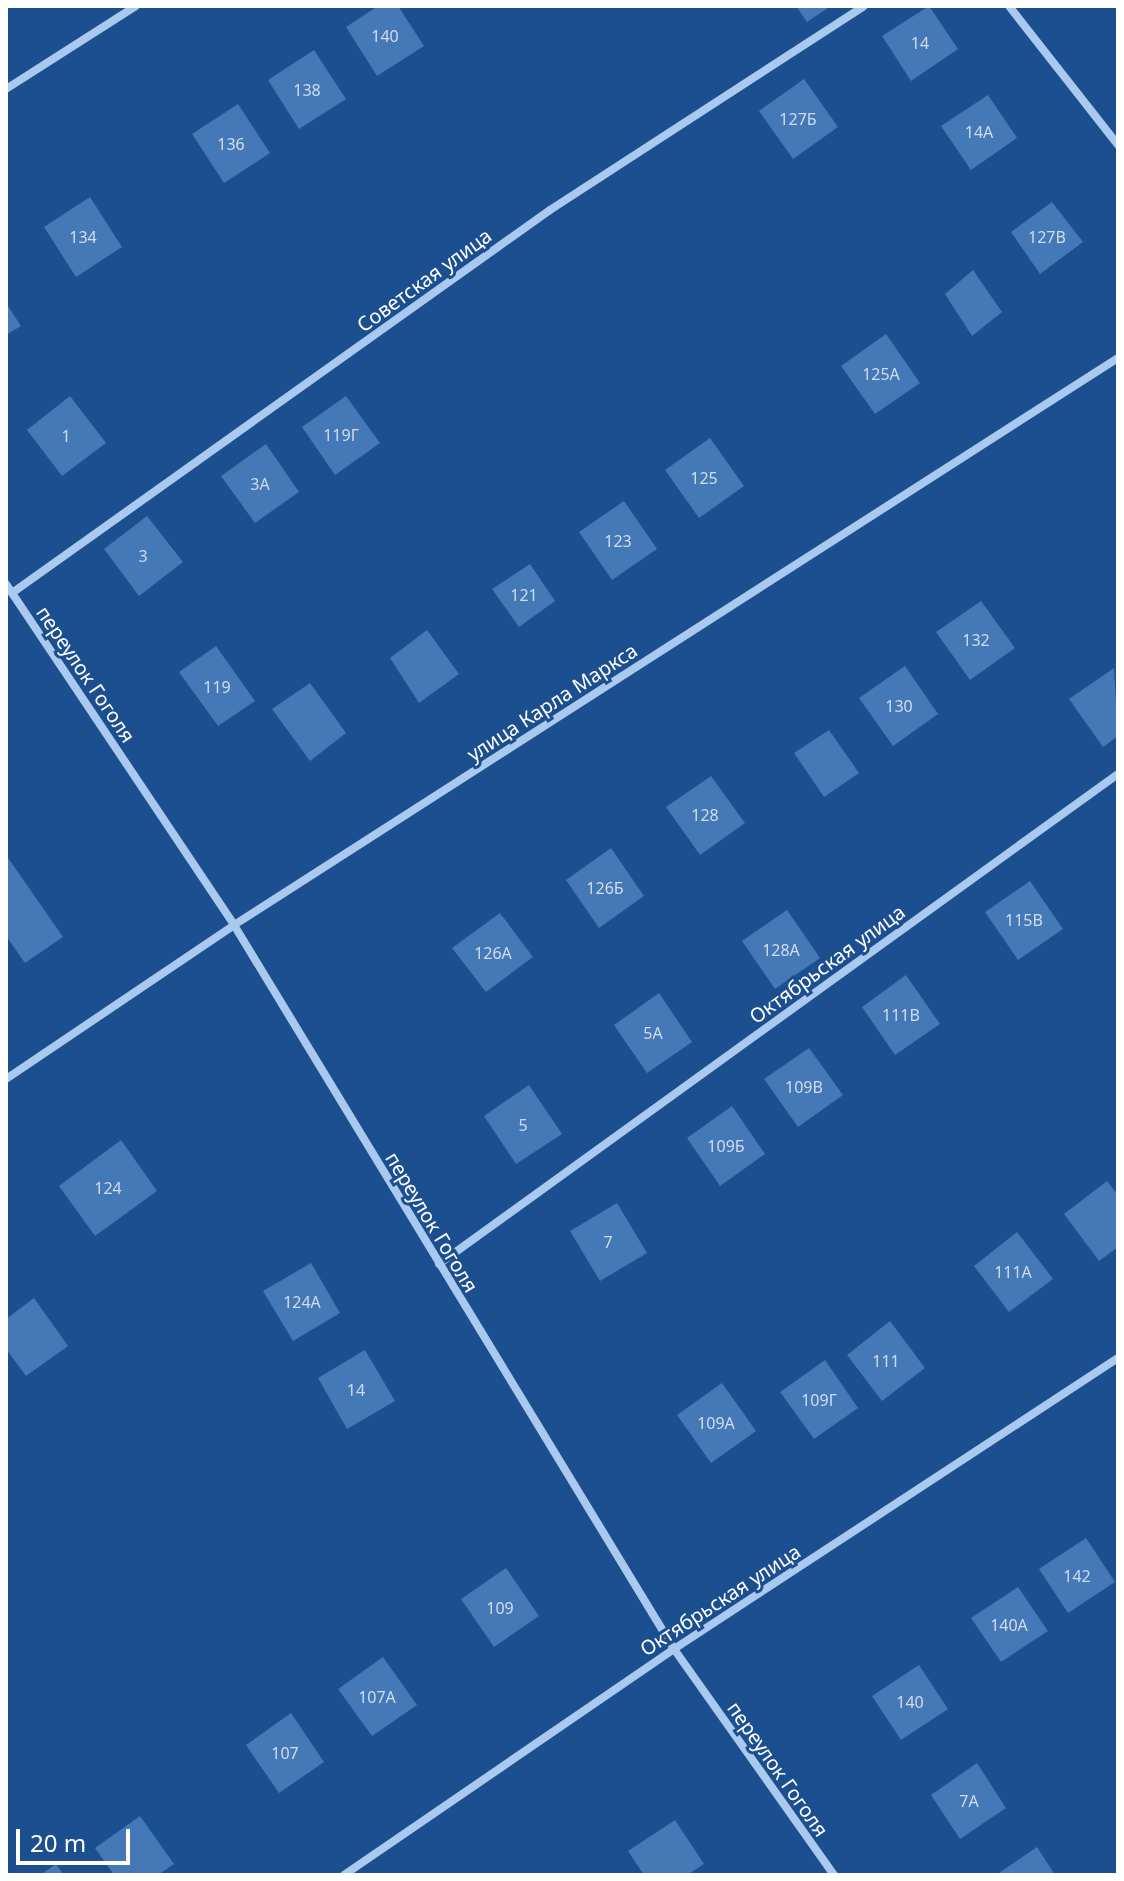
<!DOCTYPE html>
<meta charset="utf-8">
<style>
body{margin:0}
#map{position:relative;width:1124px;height:1881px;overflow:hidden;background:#1b4f8f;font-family:"Noto Sans",sans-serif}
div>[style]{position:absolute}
.building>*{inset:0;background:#4478b7}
.minor>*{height:8px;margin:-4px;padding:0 4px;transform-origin:4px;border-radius:4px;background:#a9c9ee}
span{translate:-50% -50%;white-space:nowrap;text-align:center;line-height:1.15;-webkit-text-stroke:6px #1b4f8f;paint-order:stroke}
.number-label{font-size:16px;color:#d0dded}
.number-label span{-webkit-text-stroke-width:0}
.street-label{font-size:20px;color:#fff}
.frame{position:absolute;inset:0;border:8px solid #fff;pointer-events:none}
.scale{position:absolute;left:16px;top:1829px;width:114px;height:36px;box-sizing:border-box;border:4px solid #fff;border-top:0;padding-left:10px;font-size:24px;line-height:28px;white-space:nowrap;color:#fff;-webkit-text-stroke:6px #1b4f8f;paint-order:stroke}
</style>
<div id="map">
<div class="building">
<div style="clip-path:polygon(378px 6px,398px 6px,424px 46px,377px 76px,346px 27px)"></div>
<div style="clip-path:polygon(796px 6px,831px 6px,807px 22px)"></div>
<div style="clip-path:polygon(929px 6px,958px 49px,911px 81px,882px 36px)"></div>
<div style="clip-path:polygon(314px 50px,346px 99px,299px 129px,268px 80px)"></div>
<div style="clip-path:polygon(804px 79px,838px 127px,793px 159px,759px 111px)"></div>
<div style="clip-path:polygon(988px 95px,1017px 138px,971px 170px,941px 126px)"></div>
<div style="clip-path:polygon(238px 104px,270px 153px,224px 183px,192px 134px)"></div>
<div style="clip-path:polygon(90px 197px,122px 247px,76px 277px,44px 227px)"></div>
<div style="clip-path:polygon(1052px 202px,1083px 242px,1040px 274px,1011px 232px)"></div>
<div style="clip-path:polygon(973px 270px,1002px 312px,972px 336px,945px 294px)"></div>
<div style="clip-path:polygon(6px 303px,21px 326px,6px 335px)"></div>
<div style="clip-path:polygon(886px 334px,920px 383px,875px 414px,841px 366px)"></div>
<div style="clip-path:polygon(70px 396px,106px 443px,62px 476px,27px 430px)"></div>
<div style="clip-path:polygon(346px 396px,380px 443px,335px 475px,302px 427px)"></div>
<div style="clip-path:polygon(710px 438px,744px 486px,699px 518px,665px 470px)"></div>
<div style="clip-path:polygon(266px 444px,299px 492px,255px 523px,221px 476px)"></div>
<div style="clip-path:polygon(624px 501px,657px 549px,612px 580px,579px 532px)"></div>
<div style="clip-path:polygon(147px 516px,183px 562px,139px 596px,104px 549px)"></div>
<div style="clip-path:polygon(530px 564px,555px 601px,519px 627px,492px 589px)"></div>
<div style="clip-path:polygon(981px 601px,1015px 648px,970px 680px,936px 632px)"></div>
<div style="clip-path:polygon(427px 630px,459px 674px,419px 703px,390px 658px)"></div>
<div style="clip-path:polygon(216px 646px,255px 701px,218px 726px,179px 672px)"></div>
<div style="clip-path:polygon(905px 666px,938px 714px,893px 746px,859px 698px)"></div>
<div style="clip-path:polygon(1114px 668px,1118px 736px,1103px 747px,1069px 699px)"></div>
<div style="clip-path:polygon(310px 683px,346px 733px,310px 761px,272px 709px)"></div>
<div style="clip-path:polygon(829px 730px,859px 773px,824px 797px,794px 753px)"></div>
<div style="clip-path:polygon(711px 776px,745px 823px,700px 855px,666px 807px)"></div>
<div style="clip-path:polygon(611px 848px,644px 896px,599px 928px,566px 880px)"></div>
<div style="clip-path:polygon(6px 855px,63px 937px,25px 963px,6px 936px)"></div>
<div style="clip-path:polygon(1030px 881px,1063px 929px,1018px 960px,985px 912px)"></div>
<div style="clip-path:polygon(787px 910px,820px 958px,775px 989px,742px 941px)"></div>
<div style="clip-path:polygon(500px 913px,533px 957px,486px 992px,452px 948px)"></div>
<div style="clip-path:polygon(906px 975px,940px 1024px,895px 1055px,862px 1007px)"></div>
<div style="clip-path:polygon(659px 993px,692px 1042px,647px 1073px,614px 1025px)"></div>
<div style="clip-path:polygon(809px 1048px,843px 1095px,798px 1127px,764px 1079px)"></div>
<div style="clip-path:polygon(529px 1085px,562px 1134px,516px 1164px,484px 1116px)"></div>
<div style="clip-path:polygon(732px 1106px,765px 1154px,720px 1186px,687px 1138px)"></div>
<div style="clip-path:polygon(121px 1140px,157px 1191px,95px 1236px,59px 1186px)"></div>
<div style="clip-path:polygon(1107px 1181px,1118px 1195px,1118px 1247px,1099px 1261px,1064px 1214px)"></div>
<div style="clip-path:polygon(617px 1203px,647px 1253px,600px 1281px,570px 1231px)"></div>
<div style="clip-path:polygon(1017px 1232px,1053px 1279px,1009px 1312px,974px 1266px)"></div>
<div style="clip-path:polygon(311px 1263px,340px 1313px,293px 1341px,263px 1291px)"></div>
<div style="clip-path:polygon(34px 1298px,68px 1346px,26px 1376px,6px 1349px,6px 1319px)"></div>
<div style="clip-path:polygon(890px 1321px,925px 1368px,882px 1401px,847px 1355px)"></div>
<div style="clip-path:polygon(365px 1350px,395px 1401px,347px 1429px,318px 1378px)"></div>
<div style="clip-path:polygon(825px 1360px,858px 1408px,814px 1439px,780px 1392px)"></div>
<div style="clip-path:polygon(722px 1383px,756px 1431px,711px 1463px,677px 1415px)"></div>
<div style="clip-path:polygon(1086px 1538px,1115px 1582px,1068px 1613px,1039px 1569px)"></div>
<div style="clip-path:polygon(506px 1568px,539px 1616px,494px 1647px,461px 1599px)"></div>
<div style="clip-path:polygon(1018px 1587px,1048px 1631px,1001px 1662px,971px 1618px)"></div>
<div style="clip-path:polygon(383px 1657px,417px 1705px,372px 1736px,338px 1689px)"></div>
<div style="clip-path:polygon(919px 1665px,948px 1709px,901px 1740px,872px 1696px)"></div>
<div style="clip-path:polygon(291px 1713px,324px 1762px,279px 1793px,246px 1745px)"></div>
<div style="clip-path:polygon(977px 1763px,1006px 1808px,960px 1839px,931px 1795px)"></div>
<div style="clip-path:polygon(140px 1816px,174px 1864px,158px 1875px,114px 1875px,95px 1848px)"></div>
<div style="clip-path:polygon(675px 1820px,704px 1864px,687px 1875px,644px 1875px,628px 1851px)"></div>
<div style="clip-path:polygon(1037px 1847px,1055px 1875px,996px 1875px)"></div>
<div style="clip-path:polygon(56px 1864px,64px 1875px,40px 1875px)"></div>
</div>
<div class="minor">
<div style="left:1009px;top:6px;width:177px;rotate:51.9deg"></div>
<div style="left:6px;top:89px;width:154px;rotate:-32.6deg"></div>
<div style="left:6px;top:584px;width:410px;rotate:56.2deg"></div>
<div style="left:234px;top:925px;width:847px;rotate:58.71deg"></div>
<div style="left:674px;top:1649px;width:277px;rotate:54.7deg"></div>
<div style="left:12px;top:593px;width:660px;rotate:-35.45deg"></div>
<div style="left:550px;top:210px;width:374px;rotate:-33deg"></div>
<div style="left:6px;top:1079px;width:275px;rotate:-34deg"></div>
<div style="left:234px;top:925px;width:1050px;rotate:-32.68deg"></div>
<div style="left:439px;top:1264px;width:837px;rotate:-35.82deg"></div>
<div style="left:344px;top:1875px;width:400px;rotate:-34.4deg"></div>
<div style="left:674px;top:1649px;width:531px;rotate:-33.24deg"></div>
</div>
<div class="number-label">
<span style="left:385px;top:36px">140</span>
<span style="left:920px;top:43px">14</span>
<span style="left:307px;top:90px">138</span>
<span style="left:798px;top:119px">127Б</span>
<span style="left:979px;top:132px">14А</span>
<span style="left:231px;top:144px">136</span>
<span style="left:83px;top:237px">134</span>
<span style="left:1047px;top:237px">127В</span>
<span style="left:881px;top:374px">125А</span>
<span style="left:341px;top:435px">119Г</span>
<span style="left:66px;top:436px">1</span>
<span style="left:704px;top:478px">125</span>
<span style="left:260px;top:484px">3А</span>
<span style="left:618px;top:541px">123</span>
<span style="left:143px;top:556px">3</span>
<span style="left:524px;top:595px">121</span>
<span style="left:976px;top:640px">132</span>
<span style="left:217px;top:687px">119</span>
<span style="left:899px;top:706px">130</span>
<span style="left:705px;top:815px">128</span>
<span style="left:605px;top:888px">126Б</span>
<span style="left:1024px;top:920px">115В</span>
<span style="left:781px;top:950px">128А</span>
<span style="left:493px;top:953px">126А</span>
<span style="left:901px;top:1015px">111В</span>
<span style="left:653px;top:1033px">5А</span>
<span style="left:804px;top:1087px">109В</span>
<span style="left:523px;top:1125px">5</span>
<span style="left:726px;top:1146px">109Б</span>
<span style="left:108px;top:1188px">124</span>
<span style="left:608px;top:1242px">7</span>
<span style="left:1013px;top:1272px">111А</span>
<span style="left:302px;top:1302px">124А</span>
<span style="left:886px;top:1361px">111</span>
<span style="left:356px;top:1390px">14</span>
<span style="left:819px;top:1400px">109Г</span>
<span style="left:716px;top:1423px">109А</span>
<span style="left:1077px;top:1576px">142</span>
<span style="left:500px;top:1608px">109</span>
<span style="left:1009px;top:1625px">140А</span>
<span style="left:377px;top:1697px">107А</span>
<span style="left:910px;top:1702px">140</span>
<span style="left:285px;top:1753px">107</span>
<span style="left:969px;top:1801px">7А</span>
</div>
<div class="street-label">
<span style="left:424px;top:280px;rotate:-36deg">Советская улица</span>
<span style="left:86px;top:674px;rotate:56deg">переулок Гоголя</span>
<span style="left:552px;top:702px;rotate:-33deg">улица Карла Маркса</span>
<span style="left:827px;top:964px;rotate:-36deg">Октябрьская улица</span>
<span style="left:432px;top:1222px;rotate:59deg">переулок Гоголя</span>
<span style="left:720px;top:1600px;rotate:-33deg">Октябрьская улица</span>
<span style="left:778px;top:1769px;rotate:55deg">переулок Гоголя</span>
</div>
<div class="frame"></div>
<div class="scale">20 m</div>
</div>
